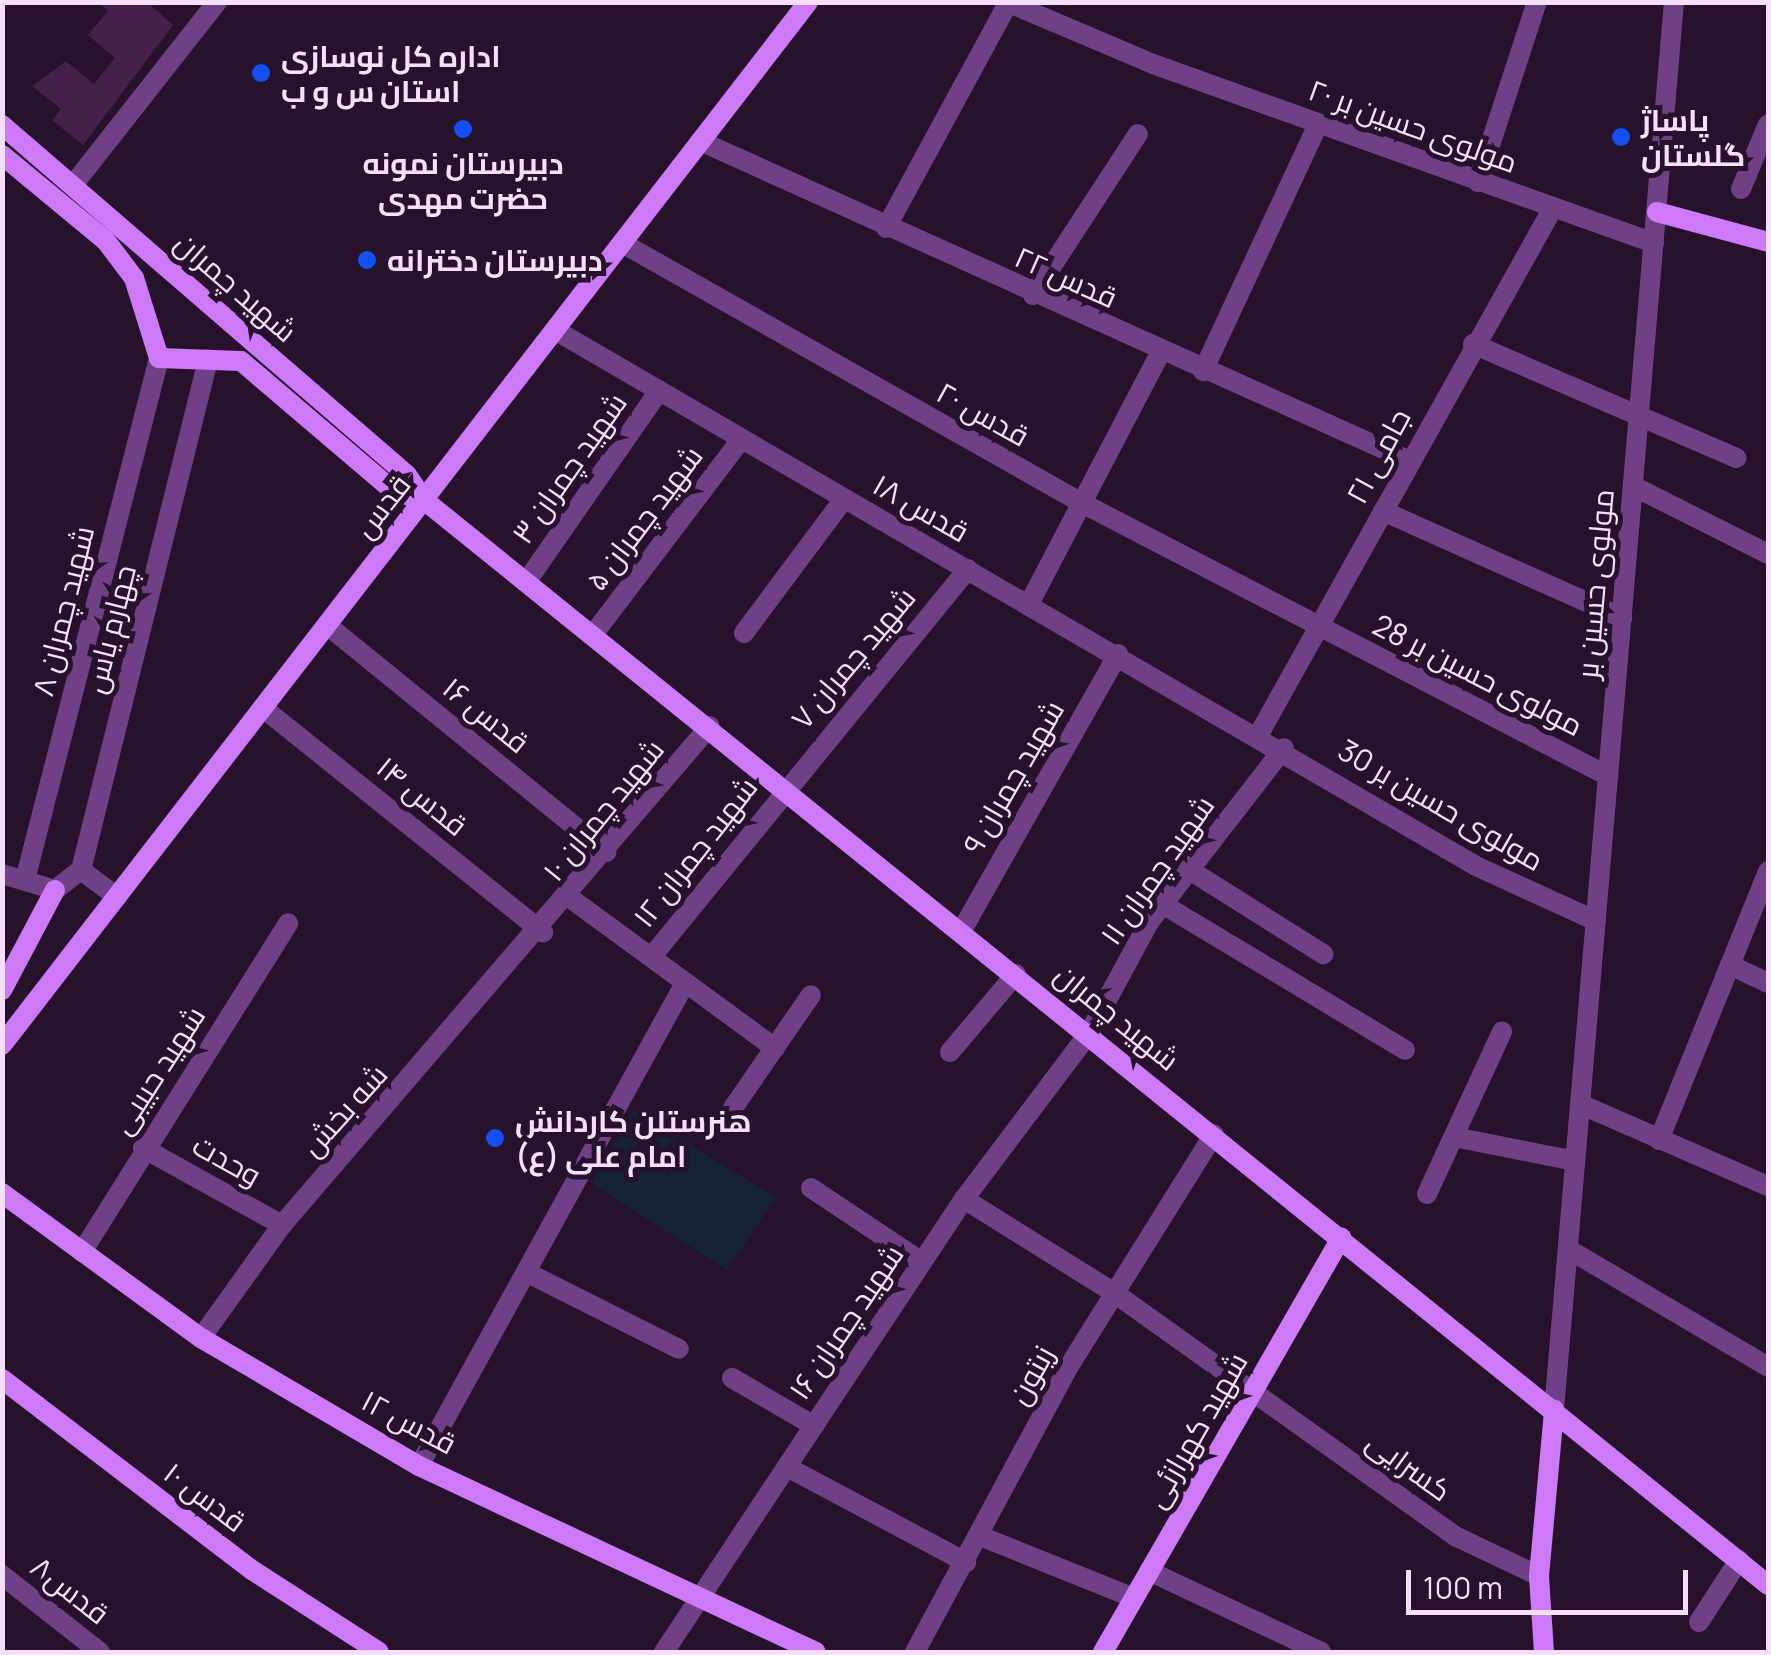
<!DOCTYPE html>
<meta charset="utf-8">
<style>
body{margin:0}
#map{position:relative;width:1771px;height:1655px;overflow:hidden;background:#26132b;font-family:Manrope,Cairo,sans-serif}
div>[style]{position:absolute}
.green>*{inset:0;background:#162235}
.building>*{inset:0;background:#44204b}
.street>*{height:20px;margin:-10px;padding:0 10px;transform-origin:10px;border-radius:10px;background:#704087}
.secondary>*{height:20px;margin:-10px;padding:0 10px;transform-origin:10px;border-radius:10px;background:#ce7af8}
.dots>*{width:28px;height:28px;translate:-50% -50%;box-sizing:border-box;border:5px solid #26132b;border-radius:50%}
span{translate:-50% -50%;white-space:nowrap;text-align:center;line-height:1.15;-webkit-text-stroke:10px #26132b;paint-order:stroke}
.poi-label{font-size:30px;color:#f6defd;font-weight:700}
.left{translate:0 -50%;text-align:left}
.street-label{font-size:30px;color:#f6defd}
.frame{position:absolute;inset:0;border:5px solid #f6defd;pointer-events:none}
.scale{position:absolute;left:1406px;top:1570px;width:282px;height:45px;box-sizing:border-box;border:5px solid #f6defd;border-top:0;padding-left:12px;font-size:30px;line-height:35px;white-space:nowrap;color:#f6defd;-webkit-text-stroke:8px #26132b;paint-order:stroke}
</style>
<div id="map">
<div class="green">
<div style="clip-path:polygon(632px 1110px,776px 1197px,727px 1270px,592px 1184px)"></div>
</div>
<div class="building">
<div style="clip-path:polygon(98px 2px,147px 2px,173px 25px,83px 145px,52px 120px,61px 109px,32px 86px,66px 61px,94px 84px,115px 58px,88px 35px,108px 11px)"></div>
</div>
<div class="street">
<div style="left:1007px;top:2px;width:159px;rotate:23deg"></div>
<div style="left:1153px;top:64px;width:532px;rotate:19.66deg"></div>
<div style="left:700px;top:141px;width:779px;rotate:24.26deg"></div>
<div style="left:1478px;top:182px;width:186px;rotate:-71.9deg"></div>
<div style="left:73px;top:185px;width:233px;rotate:-51.8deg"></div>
<div style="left:1741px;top:189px;width:70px;rotate:-67.4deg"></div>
<div style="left:886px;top:228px;width:256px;rotate:-61.5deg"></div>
<div style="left:622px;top:243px;width:528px;rotate:29.48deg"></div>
<div style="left:1082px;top:503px;width:593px;rotate:27.43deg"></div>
<div style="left:1033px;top:295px;width:192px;rotate:-56.9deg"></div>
<div style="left:555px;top:330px;width:1066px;rotate:30.2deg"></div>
<div style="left:1476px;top:866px;width:132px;rotate:24.6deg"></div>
<div style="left:1473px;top:344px;width:287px;rotate:23.4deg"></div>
<div style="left:1203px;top:371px;width:272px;rotate:-65deg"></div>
<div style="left:1633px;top:486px;width:151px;rotate:26.7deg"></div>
<div style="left:1383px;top:511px;width:262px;rotate:24.1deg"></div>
<div style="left:529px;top:578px;width:228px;rotate:-55.2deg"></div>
<div style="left:1029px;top:604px;width:284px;rotate:-62.4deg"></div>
<div style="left:327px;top:625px;width:360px;rotate:39.1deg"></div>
<div style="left:595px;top:632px;width:241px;rotate:-52.8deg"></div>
<div style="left:744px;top:633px;width:167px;rotate:-53.3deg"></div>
<div style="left:263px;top:708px;width:359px;rotate:38.7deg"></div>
<div style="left:1259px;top:734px;width:603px;rotate:-60.8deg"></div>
<div style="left:1188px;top:869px;width:160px;rotate:32.2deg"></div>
<div style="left:2px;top:874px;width:55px;rotate:16.8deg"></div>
<div style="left:55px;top:890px;width:33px;rotate:-38deg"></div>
<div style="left:25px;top:880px;width:539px;rotate:-75.6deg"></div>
<div style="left:117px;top:897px;width:45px;rotate:-143.1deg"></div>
<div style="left:81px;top:870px;width:526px;rotate:-76.02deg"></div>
<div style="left:570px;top:898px;width:254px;rotate:36.2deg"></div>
<div style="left:1164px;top:905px;width:281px;rotate:31deg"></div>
<div style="left:962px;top:930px;width:317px;rotate:-60.5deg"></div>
<div style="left:653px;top:955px;width:498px;rotate:-50.8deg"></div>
<div style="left:1730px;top:965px;width:42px;rotate:25.3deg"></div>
<div style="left:950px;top:1052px;width:102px;rotate:-49.8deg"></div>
<div style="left:1580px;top:1104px;width:205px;rotate:23.6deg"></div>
<div style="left:733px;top:1108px;width:137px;rotate:-55.4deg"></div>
<div style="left:1454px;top:1137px;width:123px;rotate:11.2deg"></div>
<div style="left:1659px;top:1140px;width:290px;rotate:-67.9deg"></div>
<div style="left:143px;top:1148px;width:159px;rotate:29deg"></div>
<div style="left:811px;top:1188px;width:133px;rotate:33.7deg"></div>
<div style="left:1427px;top:1194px;width:179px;rotate:-65.2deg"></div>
<div style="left:964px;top:1199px;width:176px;rotate:32deg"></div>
<div style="left:1113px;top:1292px;width:422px;rotate:35.5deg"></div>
<div style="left:1457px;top:1537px;width:91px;rotate:25.4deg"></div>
<div style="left:1568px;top:1249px;width:232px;rotate:30.5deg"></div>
<div style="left:82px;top:1252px;width:388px;rotate:-57.9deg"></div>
<div style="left:526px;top:1272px;width:171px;rotate:26.7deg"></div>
<div style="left:201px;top:1338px;width:139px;rotate:-54.4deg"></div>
<div style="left:282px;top:1225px;width:657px;rotate:-49.38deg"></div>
<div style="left:732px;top:1378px;width:95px;rotate:30.3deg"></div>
<div style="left:1554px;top:1410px;width:1413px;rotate:-85.13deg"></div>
<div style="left:419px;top:1466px;width:549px;rotate:-61.15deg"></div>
<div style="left:787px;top:1467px;width:203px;rotate:28deg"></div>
<div style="left:980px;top:1536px;width:166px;rotate:21.9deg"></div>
<div style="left:1149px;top:1571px;width:190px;rotate:25.2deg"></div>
<div style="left:2px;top:1575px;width:125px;rotate:38.2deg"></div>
<div style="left:1699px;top:1622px;width:74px;rotate:-57.2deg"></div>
<div style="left:664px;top:1652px;width:543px;rotate:-56.49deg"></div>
<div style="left:964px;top:1199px;width:208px;rotate:-53deg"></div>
<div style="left:1089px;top:1033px;width:126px;rotate:-61.6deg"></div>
<div style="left:1149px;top:922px;width:220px;rotate:-52.2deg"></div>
<div style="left:915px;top:1652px;width:319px;rotate:-61.7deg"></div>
<div style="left:1066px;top:1371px;width:279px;rotate:-58deg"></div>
</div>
<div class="secondary">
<div style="left:2px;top:125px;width:535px;rotate:40.83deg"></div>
<div style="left:407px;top:475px;width:30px;rotate:56deg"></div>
<div style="left:424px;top:500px;width:1727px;rotate:38.91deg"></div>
<div style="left:2px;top:155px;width:135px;rotate:39.6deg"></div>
<div style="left:106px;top:241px;width:46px;rotate:52.9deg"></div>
<div style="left:134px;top:278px;width:84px;rotate:72.6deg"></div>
<div style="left:159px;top:358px;width:82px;rotate:2.1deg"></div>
<div style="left:241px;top:361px;width:201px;rotate:40.4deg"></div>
<div style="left:394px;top:491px;width:31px;rotate:17deg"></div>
<div style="left:1657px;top:212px;width:115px;rotate:15.1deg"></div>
<div style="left:2px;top:990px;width:113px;rotate:-62.1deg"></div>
<div style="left:2px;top:1045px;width:1318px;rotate:-52.3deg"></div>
<div style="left:2px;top:1193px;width:246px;rotate:36.1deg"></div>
<div style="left:201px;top:1338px;width:253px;rotate:30.4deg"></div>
<div style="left:419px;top:1466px;width:438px;rotate:25.1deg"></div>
<div style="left:2px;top:1379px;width:315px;rotate:37.4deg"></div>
<div style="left:252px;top:1570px;width:151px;rotate:32.8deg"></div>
<div style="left:1103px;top:1652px;width:478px;rotate:-60.1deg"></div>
<div style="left:1544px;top:1652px;width:76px;rotate:-93.8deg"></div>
<div style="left:1539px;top:1576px;width:167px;rotate:-84.8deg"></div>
</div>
<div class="dots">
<div style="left:261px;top:73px;background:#144ff3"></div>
<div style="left:463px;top:129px;background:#144ff3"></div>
<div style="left:1621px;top:137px;background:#144ff3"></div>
<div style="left:367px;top:260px;background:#144ff3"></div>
<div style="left:495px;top:1138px;background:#144ff3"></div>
</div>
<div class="poi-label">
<span class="left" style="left:281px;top:73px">اداره کل نوسازی<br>استان س و ب</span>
<span class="left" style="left:1641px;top:137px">پاساژ<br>گلستان</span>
<span style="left:463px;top:180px">دبیرستان نمونه<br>حضرت مهدی</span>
<span class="left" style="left:387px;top:260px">دبیرستان دخترانه</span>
<span class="left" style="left:515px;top:1138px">هنرستلن کاردانش<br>امام علی (ع)</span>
</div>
<div class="street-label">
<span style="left:1413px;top:126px;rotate:20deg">مولوی حسین بر ۲۰</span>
<span style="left:1066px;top:277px;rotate:24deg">قدس ۲۲</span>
<span style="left:236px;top:287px;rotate:41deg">شهید چمران</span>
<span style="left:983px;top:414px;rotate:29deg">قدس ۲۰</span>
<span style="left:1378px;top:456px;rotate:-62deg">جامی ۲۱</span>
<span style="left:569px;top:468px;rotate:-55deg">شهید چمران ۳</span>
<span style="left:382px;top:506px;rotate:-52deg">قدس</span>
<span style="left:921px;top:508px;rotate:30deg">قدس ۱۸</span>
<span style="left:644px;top:518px;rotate:-53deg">شهید چمران ۵</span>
<span style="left:1595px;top:584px;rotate:-85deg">مولوی حسین بر</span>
<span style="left:63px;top:611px;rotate:-76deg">شهید چمران ۸</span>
<span style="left:110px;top:629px;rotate:-76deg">چهارم یاس</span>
<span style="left:853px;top:658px;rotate:-50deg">شهید چمران ۷</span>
<span style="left:1478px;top:675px;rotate:27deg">مولوی حسین بر 28</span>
<span style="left:486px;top:715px;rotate:39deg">قدس ۱۶</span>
<span style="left:1013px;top:777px;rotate:-60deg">شهید چمران ۹</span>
<span style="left:422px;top:796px;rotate:39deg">قدس ۱۴</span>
<span style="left:1441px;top:805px;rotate:30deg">مولوی حسین بر 30</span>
<span style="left:603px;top:810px;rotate:-51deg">شهید چمران ۱۰</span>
<span style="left:695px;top:852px;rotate:-52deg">شهید چمران ۱۲</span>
<span style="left:1157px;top:870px;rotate:-55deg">شهید چمران ۱۱</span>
<span style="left:1117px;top:1017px;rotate:39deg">شهید چمران</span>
<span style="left:158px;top:1070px;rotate:-57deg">شهید حبیبی</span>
<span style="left:344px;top:1110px;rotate:-48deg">شه بخش</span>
<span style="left:227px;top:1160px;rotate:29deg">وحدت</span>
<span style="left:846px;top:1322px;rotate:-56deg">شهید چمران ۱۶</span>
<span style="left:1031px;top:1375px;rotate:-61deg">زیتون</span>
<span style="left:409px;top:1422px;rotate:28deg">قدس ۱۲</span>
<span style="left:1196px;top:1430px;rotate:-60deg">شهید کهرازئی</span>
<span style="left:1409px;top:1466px;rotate:36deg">کسرایی</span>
<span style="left:205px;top:1497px;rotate:37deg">قدس ۱۰</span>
<span style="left:70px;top:1590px;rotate:38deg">قدس۸</span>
</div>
<div class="frame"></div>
<div class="scale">100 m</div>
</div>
